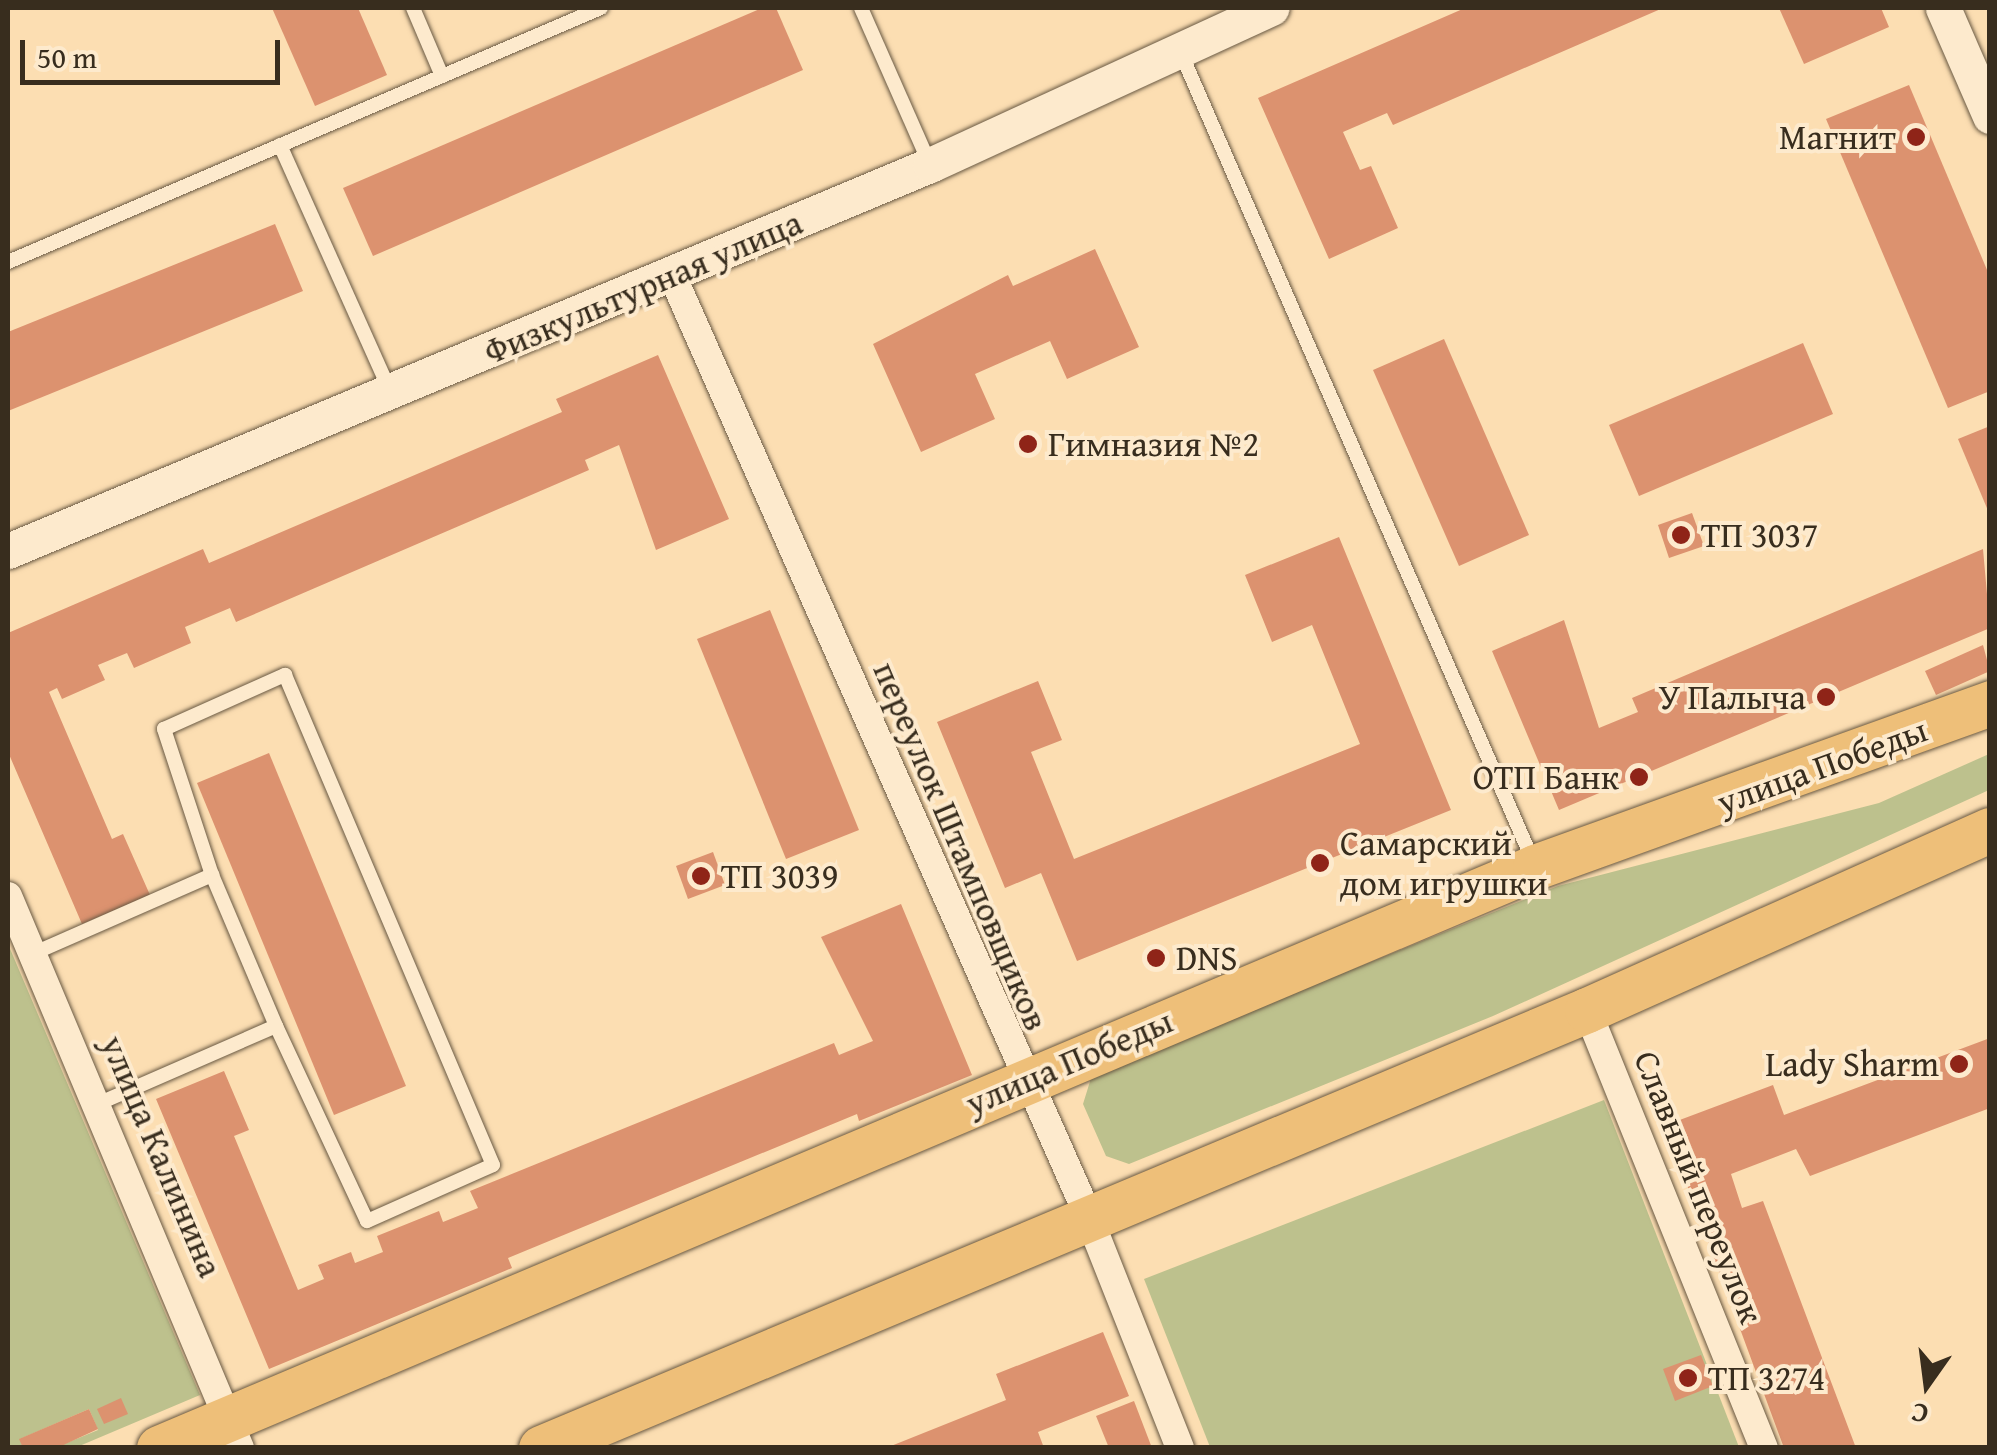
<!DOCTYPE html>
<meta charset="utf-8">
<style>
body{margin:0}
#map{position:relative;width:1997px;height:1455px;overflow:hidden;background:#fcdeb2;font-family:"Gentium Book Plus",serif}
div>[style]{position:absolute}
.green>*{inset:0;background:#bdc18d}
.building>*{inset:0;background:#dc926f}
.roads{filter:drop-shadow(0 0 2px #695943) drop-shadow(0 0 2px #695943)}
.service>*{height:14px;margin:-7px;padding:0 7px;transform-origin:7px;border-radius:7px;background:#fdeacd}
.minor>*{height:28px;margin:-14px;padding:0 14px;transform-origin:14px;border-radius:14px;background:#fdeacd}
.tertiary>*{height:35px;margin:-17.5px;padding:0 17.5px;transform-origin:17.5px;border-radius:17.5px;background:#fdeacd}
.primary>*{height:45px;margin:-22.5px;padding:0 22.5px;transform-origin:22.5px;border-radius:22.5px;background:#eebf79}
.dots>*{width:28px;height:28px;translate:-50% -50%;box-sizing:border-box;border:5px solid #fdeacd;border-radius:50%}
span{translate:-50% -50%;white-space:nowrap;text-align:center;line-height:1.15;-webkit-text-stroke:8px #fdeacd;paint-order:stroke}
.poi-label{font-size:35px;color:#382d1e}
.right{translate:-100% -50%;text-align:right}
.left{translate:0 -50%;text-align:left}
.street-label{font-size:35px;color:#382d1e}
.frame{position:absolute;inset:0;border:10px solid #382d1e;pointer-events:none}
.north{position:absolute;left:1877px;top:1335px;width:100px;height:100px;-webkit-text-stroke:8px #fdeacd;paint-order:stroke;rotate:194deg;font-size:28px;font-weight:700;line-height:40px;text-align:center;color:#382d1e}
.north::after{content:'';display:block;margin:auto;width:35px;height:45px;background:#382d1e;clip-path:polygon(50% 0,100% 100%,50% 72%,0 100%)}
.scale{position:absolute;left:20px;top:40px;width:260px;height:45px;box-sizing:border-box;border:5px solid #382d1e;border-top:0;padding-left:12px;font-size:30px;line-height:35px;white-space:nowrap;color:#382d1e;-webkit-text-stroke:8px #fdeacd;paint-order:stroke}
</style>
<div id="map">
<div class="green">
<div style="clip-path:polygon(1989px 754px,1989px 790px,1493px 1016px,1129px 1164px,1106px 1156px,1083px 1104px,1092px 1075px,1558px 886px,1879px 803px)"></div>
<div style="clip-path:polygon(8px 944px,200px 1395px,77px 1447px,57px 1447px,98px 1430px,89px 1409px,20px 1439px,23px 1447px,8px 1447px)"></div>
<div style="clip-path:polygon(1604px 1100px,1739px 1447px,1210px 1447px,1144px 1279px)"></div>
</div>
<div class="building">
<div style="clip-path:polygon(272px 8px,358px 8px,387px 75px,315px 106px)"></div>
<div style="clip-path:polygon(762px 8px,776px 8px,803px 70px,373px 256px,343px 188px)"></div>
<div style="clip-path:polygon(1465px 8px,1663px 8px,1393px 125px,1387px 113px,1343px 132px,1360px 170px,1371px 166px,1398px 228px,1329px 259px,1258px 98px)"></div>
<div style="clip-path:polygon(1779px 8px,1881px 8px,1889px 27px,1804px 64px)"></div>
<div style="clip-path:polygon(1909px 85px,1990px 277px,1990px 391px,1948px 408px,1826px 119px)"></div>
<div style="clip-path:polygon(275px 224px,303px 291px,8px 411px,8px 332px)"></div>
<div style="clip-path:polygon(1095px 249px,1139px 347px,1067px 379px,1050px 341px,975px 374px,995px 419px,921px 452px,873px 344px,1008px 275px,1013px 286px)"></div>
<div style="clip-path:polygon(1444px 339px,1529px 535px,1459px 566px,1373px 370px)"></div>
<div style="clip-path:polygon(1803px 343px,1833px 414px,1639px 496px,1609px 425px)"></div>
<div style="clip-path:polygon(658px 355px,729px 519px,656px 550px,619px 445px,585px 460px,589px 470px,236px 622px,230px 608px,185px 627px,191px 643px,134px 668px,127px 653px,98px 665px,105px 680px,62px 699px,57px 688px,49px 692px,112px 839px,123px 834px,150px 895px,82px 924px,8px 752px,8px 633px,203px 549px,209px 563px,562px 412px,556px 399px)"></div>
<div style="clip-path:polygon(1990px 426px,1990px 513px,1989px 513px,1958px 439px)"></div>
<div style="clip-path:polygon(1692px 513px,1704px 546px,1669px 558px,1658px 525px)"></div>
<div style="clip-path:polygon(1339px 537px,1451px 810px,1077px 961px,1041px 873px,1005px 888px,937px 722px,1038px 681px,1062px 740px,1031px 752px,1074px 859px,1360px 744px,1312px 625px,1272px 642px,1245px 575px)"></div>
<div style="clip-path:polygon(1983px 549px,1990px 628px,1559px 810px,1492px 651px,1564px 620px,1599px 728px,1638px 712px,1632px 698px)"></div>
<div style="clip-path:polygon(770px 610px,859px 830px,786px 859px,697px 639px)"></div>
<div style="clip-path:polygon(1983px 645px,1990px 671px,1936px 695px,1925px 671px)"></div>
<div style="clip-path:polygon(269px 753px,406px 1086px,334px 1115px,197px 783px)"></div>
<div style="clip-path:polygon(713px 852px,725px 885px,688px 899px,676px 866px)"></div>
<div style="clip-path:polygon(901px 904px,972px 1075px,859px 1121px,857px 1114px,508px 1258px,512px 1268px,269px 1369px,156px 1099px,224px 1071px,249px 1130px,234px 1136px,298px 1290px,324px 1279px,318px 1265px,351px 1252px,355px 1263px,383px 1252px,377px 1236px,439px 1211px,443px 1222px,478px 1208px,470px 1191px,834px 1043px,839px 1055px,873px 1041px,821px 937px)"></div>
<div style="clip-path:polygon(1990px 1038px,1990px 1108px,1810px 1176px,1796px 1149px,1731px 1174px,1742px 1208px,1763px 1201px,1856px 1448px,1784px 1448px,1684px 1177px,1696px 1171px,1677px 1121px,1773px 1085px,1784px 1115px)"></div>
<div style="clip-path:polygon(1103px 1332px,1129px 1396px,1038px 1432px,1044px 1448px,886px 1448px,1006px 1400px,996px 1374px)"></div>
<div style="clip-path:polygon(1701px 1355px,1713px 1386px,1675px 1401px,1663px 1369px)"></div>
<div style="clip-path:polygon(121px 1398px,128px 1414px,104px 1424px,97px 1409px)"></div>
<div style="clip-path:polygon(1134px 1401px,1152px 1448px,1109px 1448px,1096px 1416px)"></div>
<div style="clip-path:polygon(89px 1409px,98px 1429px,57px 1448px,23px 1448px,19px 1439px)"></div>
</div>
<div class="roads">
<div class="service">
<div style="left:413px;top:8px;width:74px;rotate:66.9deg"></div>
<div style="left:861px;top:8px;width:168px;rotate:66.2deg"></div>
<div style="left:1180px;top:51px;width:884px;rotate:66.45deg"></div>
<div style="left:280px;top:145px;width:269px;rotate:65.9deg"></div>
<div style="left:8px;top:262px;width:645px;rotate:-23.19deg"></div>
<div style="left:212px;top:875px;width:154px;rotate:-108.2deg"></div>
<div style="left:164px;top:729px;width:133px;rotate:-24.1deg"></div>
<div style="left:285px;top:675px;width:532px;rotate:67deg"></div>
<div style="left:493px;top:1165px;width:138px;rotate:156deg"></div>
<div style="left:367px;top:1221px;width:215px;rotate:-115deg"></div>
<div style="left:32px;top:954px;width:197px;rotate:-23.7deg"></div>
<div style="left:212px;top:875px;width:164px;rotate:67deg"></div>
<div style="left:276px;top:1026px;width:192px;rotate:156.4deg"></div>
</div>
<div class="minor">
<div style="left:672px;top:275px;width:1026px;rotate:66.13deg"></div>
<div style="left:1087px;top:1213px;width:253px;rotate:68.4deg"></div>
<div style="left:8px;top:896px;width:599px;rotate:67.2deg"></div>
<div style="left:1587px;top:1010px;width:472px;rotate:68deg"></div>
</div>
<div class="tertiary">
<div style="left:1943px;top:8px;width:118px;rotate:66.5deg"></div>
<div style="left:8px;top:551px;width:1000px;rotate:-22.72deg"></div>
<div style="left:930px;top:165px;width:376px;rotate:-24.7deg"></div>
</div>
<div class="primary">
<div style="left:159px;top:1448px;width:1494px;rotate:-22.89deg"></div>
<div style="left:1535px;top:867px;width:484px;rotate:-19.8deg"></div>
<div style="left:541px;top:1448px;width:1134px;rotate:-22.72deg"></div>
<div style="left:1587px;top:1010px;width:441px;rotate:-24.1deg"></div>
</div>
</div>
<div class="dots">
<div style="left:1916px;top:137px;background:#8f2418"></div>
<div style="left:1028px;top:444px;background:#8f2418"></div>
<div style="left:1681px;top:535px;background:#8f2418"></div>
<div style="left:1826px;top:697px;background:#8f2418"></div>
<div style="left:1639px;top:777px;background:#8f2418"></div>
<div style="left:1320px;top:863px;background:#8f2418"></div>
<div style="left:701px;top:876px;background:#8f2418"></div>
<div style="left:1156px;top:958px;background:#8f2418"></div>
<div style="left:1959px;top:1064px;background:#8f2418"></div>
<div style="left:1688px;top:1378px;background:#8f2418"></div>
</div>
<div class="poi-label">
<span class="right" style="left:1896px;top:137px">Магнит</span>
<span class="left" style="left:1048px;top:444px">Гимназия №2</span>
<span class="left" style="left:1701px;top:535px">ТП 3037</span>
<span class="right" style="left:1806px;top:697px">У Палыча</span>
<span class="right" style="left:1619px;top:777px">ОТП Банк</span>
<span class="left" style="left:1340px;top:863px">Самарский<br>дом игрушки</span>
<span class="left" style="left:721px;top:876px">ТП 3039</span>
<span class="left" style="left:1176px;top:958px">DNS</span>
<span class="right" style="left:1939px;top:1064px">Lady Sharm</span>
<span class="left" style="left:1708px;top:1378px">ТП 3274</span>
</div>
<div class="street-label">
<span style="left:643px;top:287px;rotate:-23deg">Физкультурная улица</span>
<span style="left:1822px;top:766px;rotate:-20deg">улица Победы</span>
<span style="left:961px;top:846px;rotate:67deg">переулок Штамповщиков</span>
<span style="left:1069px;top:1062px;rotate:-23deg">улица Победы</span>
<span style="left:162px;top:1156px;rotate:67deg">улица Калинина</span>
<span style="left:1699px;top:1187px;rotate:68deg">Славный переулок</span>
</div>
<div class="frame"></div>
<div class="north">С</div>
<div class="scale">50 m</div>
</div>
